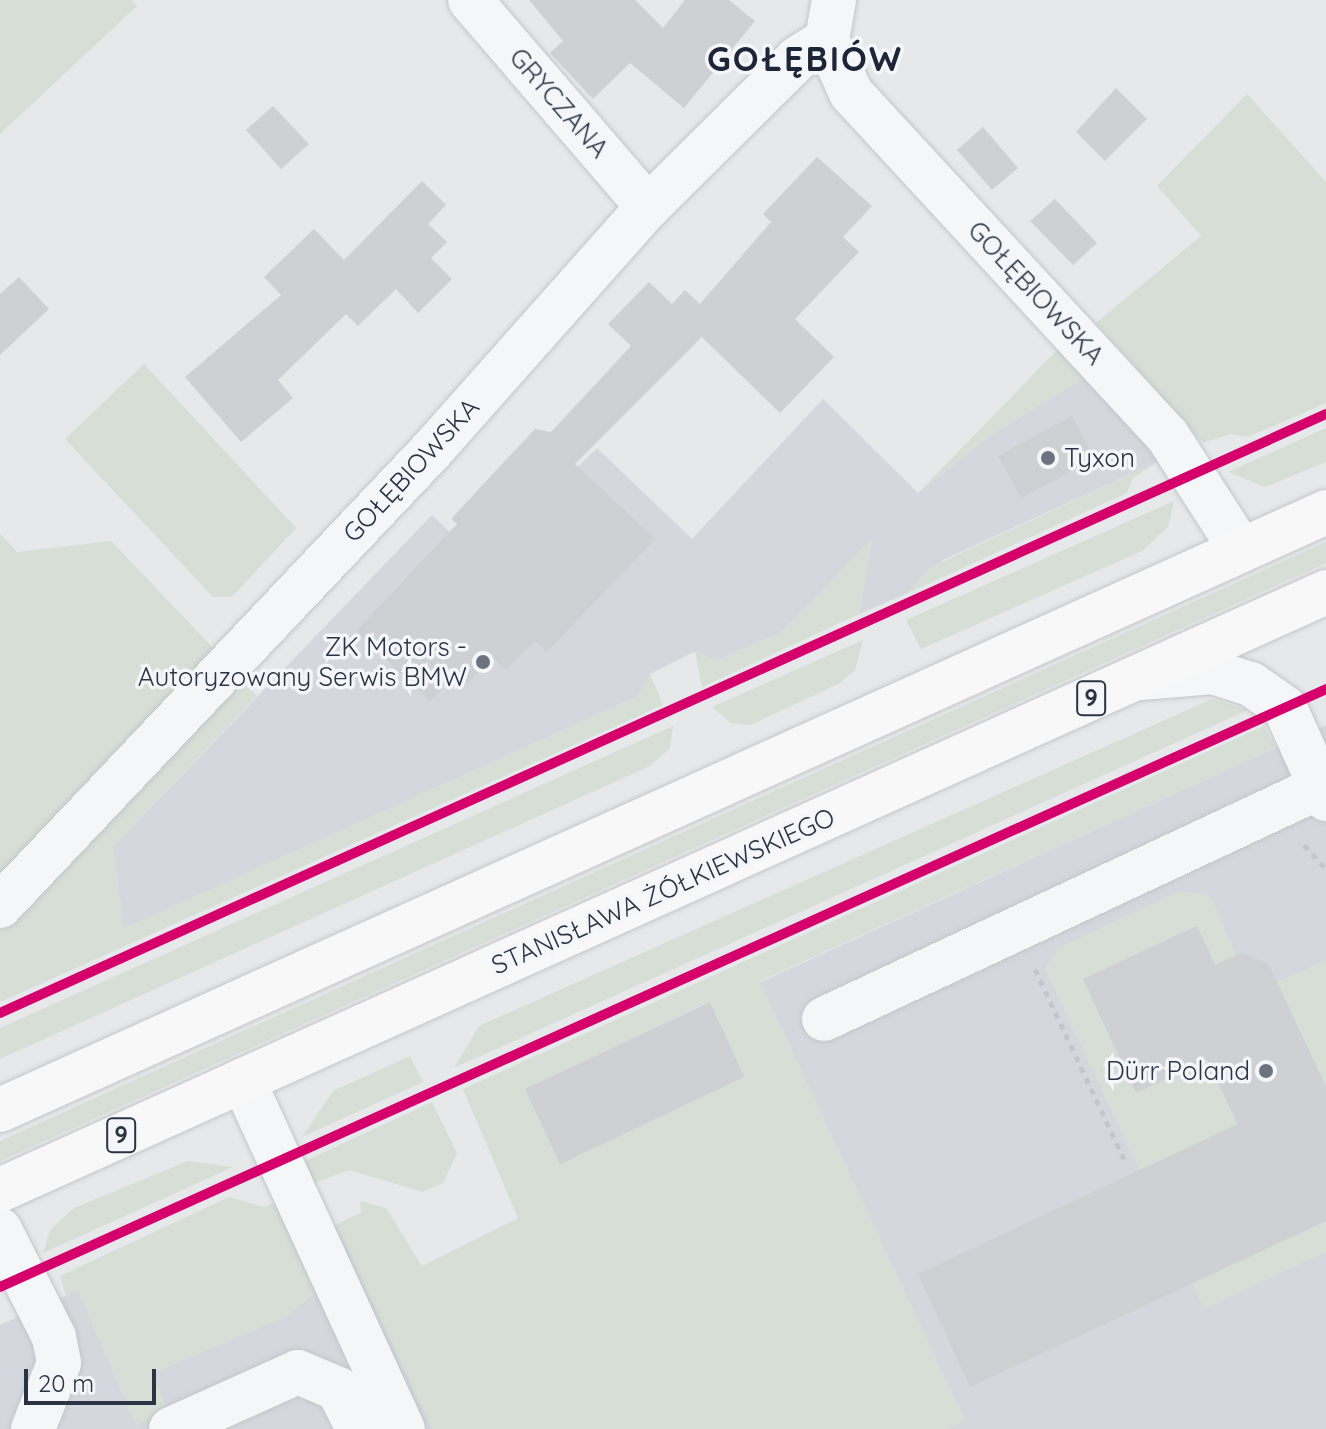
<!DOCTYPE html>
<meta charset="utf-8">
<style>
body{margin:0}
#map{position:relative;width:1326px;height:1429px;overflow:hidden;background:#e6e8ea;font-family:Quicksand,sans-serif}
div>[style]{position:absolute}
.built>*{inset:0;background:#d4d7dd}
.green>*{inset:0;background:#d6ded6}
.building>*{inset:0;background:#ced0d3}
.path>*{height:5px;margin-top:-2.5px;transform-origin:0;background:repeating-linear-gradient(90deg,#c5c6ca 0 6px,transparent 0 12px)}
.roads{filter:drop-shadow(0 0 2px #c4c6c8) drop-shadow(0 0 2px #c4c6c8)}
.minor>*{height:44px;margin:-22px;padding:0 22px;transform-origin:22px;border-radius:22px;background:#f5f6f7}
.major>*{height:44px;margin:-22px;padding:0 22px;transform-origin:22px;border-radius:22px;background:#f8f8f8}
.cycleway>*{height:10px;margin:-5px;padding:0 5px;transform-origin:5px;border-radius:5px;background:#d6006c}
.dots>*{width:22px;height:22px;translate:-50% -50%;box-sizing:border-box;border:4px solid #f4f6f9;border-radius:50%}
span{translate:-50% -50%;white-space:nowrap;text-align:center;line-height:1.15;-webkit-text-stroke:7px #f4f6f9;paint-order:stroke}
.shield-label span{padding:2px 6px;background:#f4f6f9;border:2px solid;border-radius:6px;-webkit-text-stroke-width:0}
.shield-label{font-size:24px;color:#2b3445;font-weight:700}
.street-label{font-size:26px;color:#2b3445}
.poi-label{font-size:26px;color:#2b3445}
.left{translate:0 -50%;text-align:left}
.right{translate:-100% -50%;text-align:right}
.district-label{font-size:34px;color:#1d2536;font-weight:700;letter-spacing:2px}
.scale{position:absolute;left:24px;top:1369px;width:132px;height:36px;box-sizing:border-box;border:4px solid #2b3445;border-top:0;padding-left:10px;font-size:24px;line-height:28px;white-space:nowrap;color:#2b3445;-webkit-text-stroke:6px #f4f6f9;paint-order:stroke}
</style>
<div id="map">
<div class="built">
<div style="clip-path:polygon(1087px 376px,1161px 460px,943px 560px,906px 594px,859px 614px,872px 539px,780px 633px,717px 660px,694px 652px,650px 674px,638px 696px,124px 929px,113px 847px,432px 515px,482px 563px,597px 448px,692px 539px,823px 399px,918px 493px,988px 437px)"></div>
<div style="clip-path:polygon(1326px 725px,1326px 1429px,0 1429px,0 1325px,78px 1290px,96px 1333px,361px 1213px,401px 1302px,584px 1215px,525px 1089px)"></div>
</div>
<div class="green">
<div style="clip-path:polygon(0 0,132px 0,137px 6px,0 134px)"></div>
<div style="clip-path:polygon(1247px 94px,1326px 182px,1326px 403px,1248px 437px,1230px 434px,1203px 443px,1096px 323px,1201px 236px,1157px 186px)"></div>
<div style="clip-path:polygon(1060px 347px,1087px 376px,988px 437px,918px 493px)"></div>
<div style="clip-path:polygon(144px 364px,296px 528px,232px 597px,213px 597px,65px 439px)"></div>
<div style="clip-path:polygon(1326px 428px,1326px 462px,1265px 487px,1228px 472px)"></div>
<div style="clip-path:polygon(1161px 460px,1133px 478px,1127px 493px,906px 594px,929px 568px)"></div>
<div style="clip-path:polygon(1174px 501px,1168px 527px,1142px 551px,921px 649px,906px 620px)"></div>
<div style="clip-path:polygon(0 534px,17px 552px,111px 541px,219px 654px,0 875px)"></div>
<div style="clip-path:polygon(873px 537px,859px 614px,702px 687px,695px 651px,717px 660px,780px 633px)"></div>
<div style="clip-path:polygon(1326px 542px,1326px 563px,0 1161px,0 1141px)"></div>
<div style="clip-path:polygon(863px 640px,855px 670px,840px 683px,750px 725px,731px 723px,712px 707px)"></div>
<div style="clip-path:polygon(650px 674px,663px 705px,0 1002px,0 927px,238px 678px,257px 696px,113px 847px,124px 928px,638px 696px)"></div>
<div style="clip-path:polygon(1212px 699px,1248px 710px,454px 1068px,479px 1026px)"></div>
<div style="clip-path:polygon(673px 726px,670px 748px,650px 766px,0 1059px,0 1028px)"></div>
<div style="clip-path:polygon(evenodd,1264px 726px,1276px 748px,760px 981px,965px 1420px,947px 1429px,432px 1429px,336px 1225px,361px 1213px,360px 1201px,386px 1208px,422px 1266px,518px 1218px,463px 1089px,1264px 726px,709px 1002px,744px 1077px,561px 1164px,526px 1089px,709px 1002px)"></div>
<div style="clip-path:polygon(1181px 890px,1211px 896px,1241px 967px,1220px 977px,1196px 926px,1084px 979px,1207px 1059px,1291px 1237px,1326px 1221px,1326px 1252px,1204px 1309px,1045px 969px,1058px 948px)"></div>
<div style="clip-path:polygon(1326px 960px,1326px 1082px,1324px 1083px,1277px 982px)"></div>
<div style="clip-path:polygon(410px 1056px,423px 1082px,302px 1137px,333px 1091px)"></div>
<div style="clip-path:polygon(432px 1102px,457px 1153px,443px 1183px,423px 1192px,349px 1170px,314px 1183px,303px 1162px)"></div>
<div style="clip-path:polygon(188px 1161px,233px 1167px,43px 1253px,50px 1230px,74px 1208px)"></div>
<div style="clip-path:polygon(229px 1197px,264px 1207px,278px 1201px,316px 1285px,313px 1295px,286px 1317px,153px 1373px,168px 1411px,136px 1426px,78px 1291px,66px 1296px,60px 1276px)"></div>
</div>
<div class="building">
<div style="clip-path:polygon(529px 0,635px 0,663px 28px,685px 0,729px 0,755px 21px,684px 108px,630px 63px,593px 99px,550px 53px,563px 41px)"></div>
<div style="clip-path:polygon(1116px 88px,1147px 119px,1105px 161px,1076px 132px)"></div>
<div style="clip-path:polygon(273px 106px,309px 144px,281px 169px,246px 130px)"></div>
<div style="clip-path:polygon(983px 127px,1018px 168px,992px 190px,957px 150px)"></div>
<div style="clip-path:polygon(817px 157px,872px 206px,843px 237px,859px 252px,795px 319px,834px 357px,780px 413px,702px 337px,575px 464px,655px 539px,547px 652px,535px 641px,506px 670px,493px 658px,468px 684px,457px 674px,430px 701px,356px 631px,457px 524px,451px 519px,502px 464px,535px 429px,551px 432px,631px 346px,608px 324px,649px 282px,672px 304px,685px 290px,700px 304px,771px 222px,763px 214px)"></div>
<div style="clip-path:polygon(422px 181px,446px 205px,428px 224px,447px 242px,431px 258px,452px 279px,418px 313px,396px 289px,358px 326px,346px 314px,278px 380px,293px 398px,241px 442px,185px 377px,281px 295px,264px 277px,314px 229px,344px 260px)"></div>
<div style="clip-path:polygon(1055px 199px,1097px 243px,1073px 265px,1030px 221px)"></div>
<div style="clip-path:polygon(19px 277px,49px 309px,0 355px,0 294px)"></div>
<div style="clip-path:polygon(1072px 416px,1095px 459px,1021px 498px,998px 456px)"></div>
<div style="clip-path:polygon(1197px 926px,1215px 965px,1241px 953px,1268px 963px,1326px 1087px,1326px 1221px,970px 1387px,918px 1274px,1238px 1124px,1207px 1059px,1136px 1093px,1083px 979px)"></div>
<div style="clip-path:polygon(710px 1002px,744px 1077px,560px 1164px,525px 1089px)"></div>
</div>
<div class="path">
<div style="left:1304px;top:845px;width:33px;rotate:47deg"></div>
<div style="left:1035px;top:969px;width:214px;rotate:64.9deg"></div>
</div>
<div class="roads">
<div class="minor">
<div style="left:470px;top:0;width:273px;rotate:49.3deg"></div>
<div style="left:827px;top:40px;width:58px;rotate:65.6deg"></div>
<div style="left:851px;top:93px;width:466px;rotate:47.3deg"></div>
<div style="left:1167px;top:435px;width:137px;rotate:57.2deg"></div>
<div style="left:1141px;top:678px;width:72px;rotate:-4.8deg"></div>
<div style="left:1213px;top:672px;width:40px;rotate:18deg"></div>
<div style="left:1251px;top:684px;width:42px;rotate:35.2deg"></div>
<div style="left:1285px;top:708px;width:100px;rotate:65.7deg"></div>
<div style="left:0;top:906px;width:628px;rotate:-46.55deg"></div>
<div style="left:432px;top:450px;width:325px;rotate:-48.4deg"></div>
<div style="left:648px;top:207px;width:211px;rotate:-44.8deg"></div>
<div style="left:798px;top:58px;width:34px;rotate:-32deg"></div>
<div style="left:827px;top:40px;width:41px;rotate:-80.1deg"></div>
<div style="left:824px;top:1019px;width:548px;rotate:-25.07deg"></div>
<div style="left:243px;top:1080px;width:384px;rotate:65.4deg"></div>
<div style="left:0;top:1230px;width:120px;rotate:63.2deg"></div>
<div style="left:54px;top:1337px;width:26px;rotate:79deg"></div>
<div style="left:59px;top:1363px;width:71px;rotate:111.5deg"></div>
<div style="left:171px;top:1429px;width:139px;rotate:-24.2deg"></div>
<div style="left:298px;top:1372px;width:43px;rotate:23deg"></div>
<div style="left:338px;top:1389px;width:45px;rotate:63.4deg"></div>
</div>
<div class="major">
<div style="left:0;top:1110px;width:1455px;rotate:-24.27deg"></div>
<div style="left:0;top:1190px;width:1455px;rotate:-24.27deg"></div>
</div>
</div>
<div class="cycleway">
<div style="left:0;top:1013px;width:1455px;rotate:-24.31deg"></div>
<div style="left:0;top:1287px;width:1455px;rotate:-24.27deg"></div>
</div>
<div class="dots">
<div style="left:1048px;top:458px;background:#6c737f"></div>
<div style="left:483px;top:662px;background:#6c737f"></div>
<div style="left:1266px;top:1071px;background:#6c737f"></div>
</div>
<div class="shield-label">
<span style="left:1091px;top:698px">9</span>
<span style="left:121px;top:1135px">9</span>
</div>
<div class="street-label">
<span style="left:559px;top:103px;rotate:49deg">GRYCZANA</span>
<span style="left:1036px;top:293px;rotate:47deg">GOŁĘBIOWSKA</span>
<span style="left:411px;top:470px;rotate:-47deg">GOŁĘBIOWSKA</span>
<span style="left:663px;top:891px;rotate:-24deg">STANISŁAWA ŻÓŁKIEWSKIEGO</span>
</div>
<div class="poi-label">
<span class="left" style="left:1064px;top:458px">Tyxon</span>
<span class="right" style="left:467px;top:662px">ZK Motors -<br>Autoryzowany Serwis BMW</span>
<span class="right" style="left:1250px;top:1071px">Dürr Poland</span>
</div>
<div class="district-label">
<span style="left:805px;top:59px">GOŁĘBIÓW</span>
</div>
<div class="scale">20 m</div>
</div>
